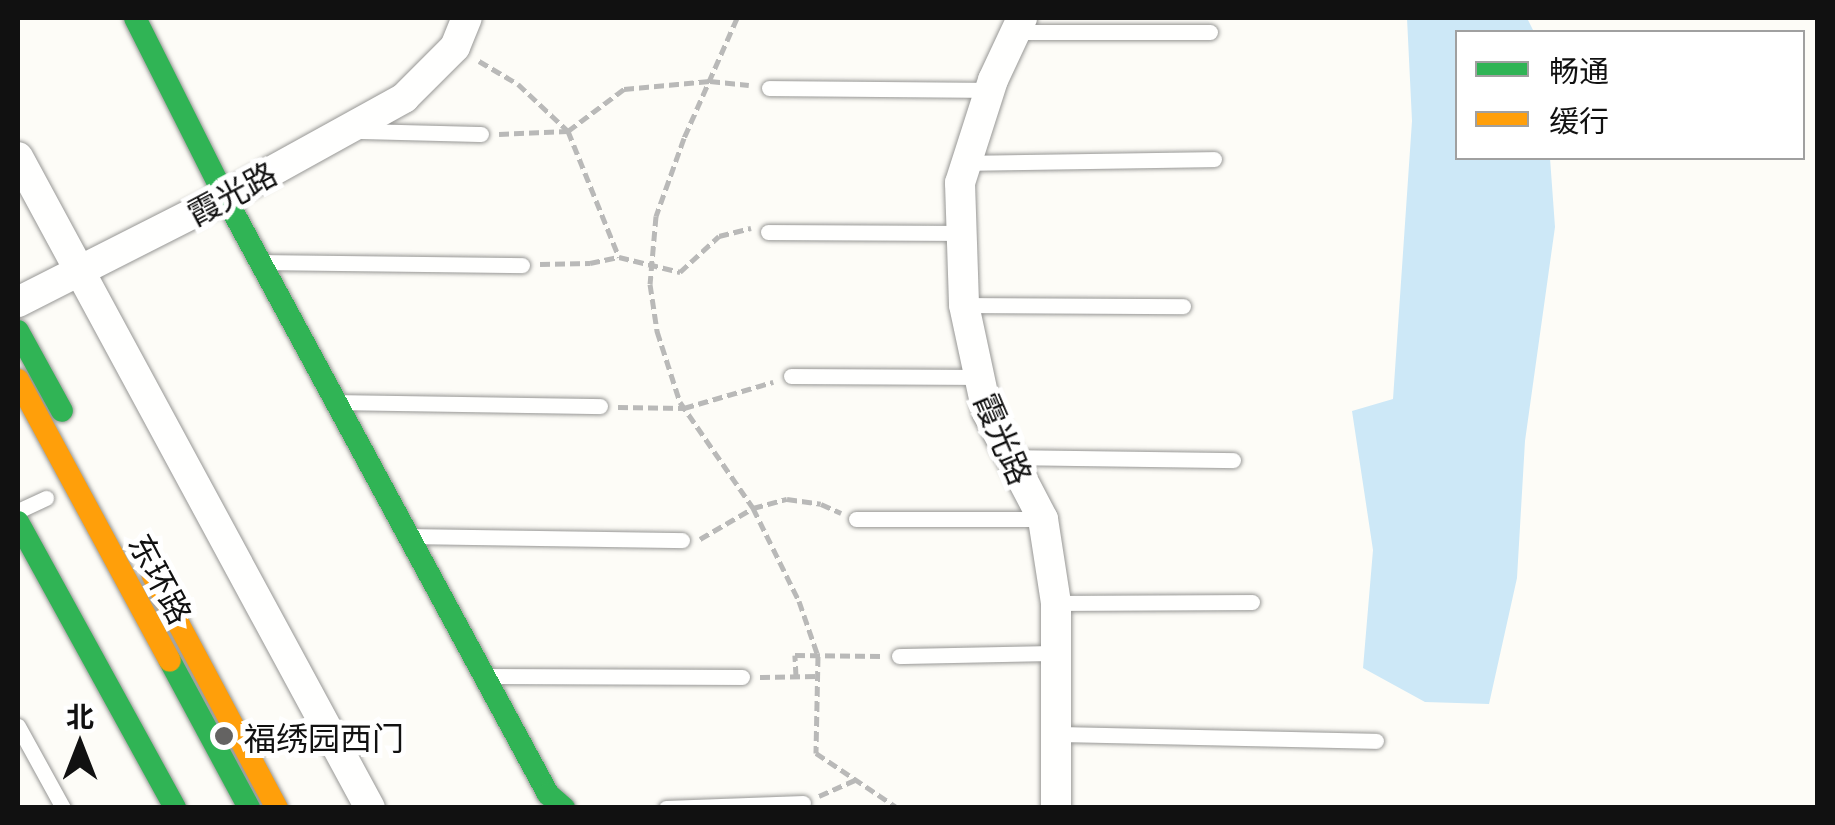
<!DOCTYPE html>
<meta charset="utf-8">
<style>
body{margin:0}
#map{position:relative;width:1835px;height:825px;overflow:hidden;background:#fdfcf7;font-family:Literata,"Noto Sans SC",serif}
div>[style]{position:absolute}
.water>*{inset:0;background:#cde8f7}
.path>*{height:5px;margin-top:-2.5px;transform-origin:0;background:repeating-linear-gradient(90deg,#b9b9b8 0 10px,transparent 0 15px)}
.roads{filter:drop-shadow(0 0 2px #979795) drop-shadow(0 0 2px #979795)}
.lane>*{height:15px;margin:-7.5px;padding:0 7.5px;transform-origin:7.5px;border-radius:7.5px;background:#fffffe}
.street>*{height:30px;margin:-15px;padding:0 15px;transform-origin:15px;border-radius:15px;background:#fffffe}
.fast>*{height:22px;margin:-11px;padding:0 11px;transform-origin:11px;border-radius:11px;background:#30b455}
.slow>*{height:22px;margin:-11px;padding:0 11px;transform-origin:11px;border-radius:11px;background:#ff9f0a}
.dots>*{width:28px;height:28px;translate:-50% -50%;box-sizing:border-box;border:5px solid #fff;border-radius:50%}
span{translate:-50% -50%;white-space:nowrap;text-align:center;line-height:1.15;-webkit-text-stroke:10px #fff;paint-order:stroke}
.street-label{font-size:32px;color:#111}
.poi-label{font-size:32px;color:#111}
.left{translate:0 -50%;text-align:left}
.frame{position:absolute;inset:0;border:20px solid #111;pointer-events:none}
.legend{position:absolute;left:1455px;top:30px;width:350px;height:130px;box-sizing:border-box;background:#fff;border:2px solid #a0a0a0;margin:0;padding:12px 18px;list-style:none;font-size:30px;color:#111}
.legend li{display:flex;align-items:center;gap:20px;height:50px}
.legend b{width:50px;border:2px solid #a0a0a0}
.north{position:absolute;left:30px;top:695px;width:100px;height:100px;-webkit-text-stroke:8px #fff;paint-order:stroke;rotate:0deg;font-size:28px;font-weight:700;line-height:40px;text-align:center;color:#111}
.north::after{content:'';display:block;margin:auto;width:35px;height:45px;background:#111;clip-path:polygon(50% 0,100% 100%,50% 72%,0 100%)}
</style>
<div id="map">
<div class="water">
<div style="clip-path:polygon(1407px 18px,1527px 18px,1534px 32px,1458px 32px,1458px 158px,1550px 158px,1555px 227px,1525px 441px,1517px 578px,1489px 704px,1425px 702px,1363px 668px,1373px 550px,1352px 411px,1393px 399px,1412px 121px)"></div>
</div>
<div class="path">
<div style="left:737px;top:18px;width:131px;rotate:113.8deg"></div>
<div style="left:684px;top:138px;width:83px;rotate:109.7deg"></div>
<div style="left:656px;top:216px;width:68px;rotate:95deg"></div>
<div style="left:650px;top:284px;width:48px;rotate:81.5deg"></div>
<div style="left:657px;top:331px;width:75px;rotate:72.1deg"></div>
<div style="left:680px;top:402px;width:129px;rotate:55.4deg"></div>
<div style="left:753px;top:508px;width:104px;rotate:63.7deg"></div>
<div style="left:799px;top:601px;width:58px;rotate:70.9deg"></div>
<div style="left:818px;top:656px;width:97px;rotate:91.2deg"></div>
<div style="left:816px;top:753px;width:99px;rotate:33.9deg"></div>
<div style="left:479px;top:61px;width:45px;rotate:30.5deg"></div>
<div style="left:518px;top:84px;width:69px;rotate:43.2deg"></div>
<div style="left:568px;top:131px;width:136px;rotate:68deg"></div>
<div style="left:619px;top:257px;width:63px;rotate:13.8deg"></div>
<div style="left:680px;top:272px;width:53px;rotate:-42.7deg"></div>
<div style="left:719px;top:236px;width:33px;rotate:-14deg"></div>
<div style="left:499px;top:134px;width:69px;rotate:-2.5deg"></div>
<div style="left:568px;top:131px;width:70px;rotate:-36.9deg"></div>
<div style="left:624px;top:89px;width:86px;rotate:-5.3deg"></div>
<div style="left:710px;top:81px;width:39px;rotate:6deg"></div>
<div style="left:540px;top:264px;width:50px;rotate:-1.1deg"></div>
<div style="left:590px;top:263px;width:30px;rotate:-12deg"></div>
<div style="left:618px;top:407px;width:66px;rotate:0.9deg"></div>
<div style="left:684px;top:408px;width:93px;rotate:-16.3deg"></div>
<div style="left:700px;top:539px;width:61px;rotate:-30.3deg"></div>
<div style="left:753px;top:508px;width:35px;rotate:-15deg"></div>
<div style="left:787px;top:499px;width:34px;rotate:8deg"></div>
<div style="left:821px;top:504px;width:22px;rotate:24deg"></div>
<div style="left:796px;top:676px;width:21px;rotate:-93deg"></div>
<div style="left:795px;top:655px;width:86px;rotate:0.7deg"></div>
<div style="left:760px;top:677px;width:57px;rotate:-1deg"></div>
<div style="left:819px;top:796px;width:39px;rotate:-24deg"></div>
</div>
<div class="roads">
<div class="lane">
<div style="left:1015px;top:32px;width:195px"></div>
<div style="left:769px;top:88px;width:221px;rotate:0.5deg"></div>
<div style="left:359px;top:131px;width:122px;rotate:1.4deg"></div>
<div style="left:966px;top:163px;width:248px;rotate:-0.9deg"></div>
<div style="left:768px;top:232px;width:194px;rotate:0.3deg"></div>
<div style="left:264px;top:262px;width:258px;rotate:0.7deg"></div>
<div style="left:964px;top:305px;width:219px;rotate:0.3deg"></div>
<div style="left:791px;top:376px;width:188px;rotate:0.3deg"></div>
<div style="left:340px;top:402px;width:260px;rotate:0.9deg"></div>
<div style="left:1010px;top:457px;width:223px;rotate:0.8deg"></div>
<div style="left:18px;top:511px;width:31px;rotate:-25deg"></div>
<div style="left:856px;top:519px;width:187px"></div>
<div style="left:413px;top:536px;width:269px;rotate:0.9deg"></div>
<div style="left:1056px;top:603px;width:196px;rotate:-0.3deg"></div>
<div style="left:899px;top:656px;width:158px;rotate:-1.1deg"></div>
<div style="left:489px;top:676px;width:253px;rotate:0.2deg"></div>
<div style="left:18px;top:726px;width:94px;rotate:61.2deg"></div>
<div style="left:1055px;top:734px;width:321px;rotate:1.2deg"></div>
<div style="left:666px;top:808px;width:137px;rotate:-2.1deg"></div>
</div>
<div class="street">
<div style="left:1022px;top:18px;width:68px;rotate:115.1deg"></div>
<div style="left:993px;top:80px;width:108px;rotate:107.8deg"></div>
<div style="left:960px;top:183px;width:122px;rotate:88.1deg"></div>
<div style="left:964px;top:305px;width:109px;rotate:77.9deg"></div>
<div style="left:987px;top:412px;width:121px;rotate:62.4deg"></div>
<div style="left:1043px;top:519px;width:85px;rotate:81.2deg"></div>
<div style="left:1056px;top:603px;width:205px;rotate:90deg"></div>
<div style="left:18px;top:157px;width:740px;rotate:61.6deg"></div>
<div style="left:18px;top:302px;width:232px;rotate:-26.9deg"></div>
<div style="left:225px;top:197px;width:205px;rotate:-28.9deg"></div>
<div style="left:404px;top:98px;width:72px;rotate:-45deg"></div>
<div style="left:455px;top:47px;width:31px;rotate:-68deg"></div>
</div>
<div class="fast">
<div style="left:135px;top:18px;width:200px;rotate:63.3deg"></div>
<div style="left:225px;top:197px;width:679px;rotate:61.58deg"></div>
<div style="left:548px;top:794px;width:21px;rotate:41deg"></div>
<div style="left:18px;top:331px;width:91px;rotate:61.2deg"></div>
<div style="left:18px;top:522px;width:326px;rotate:61.2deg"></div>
<div style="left:170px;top:661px;width:167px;rotate:61.7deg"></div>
</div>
<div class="slow">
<div style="left:18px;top:380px;width:319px;rotate:61.6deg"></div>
<div style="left:153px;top:576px;width:263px;rotate:61.9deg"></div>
</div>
</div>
<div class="dots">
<div style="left:224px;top:736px;background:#646362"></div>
</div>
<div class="street-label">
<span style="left:231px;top:192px;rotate:-28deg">霞光路</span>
<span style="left:1005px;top:438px;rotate:67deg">霞光路</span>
<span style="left:162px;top:578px;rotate:62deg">东环路</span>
</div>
<div class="poi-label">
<span class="left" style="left:244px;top:736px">福绣园西门</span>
</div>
<div class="frame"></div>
<ul class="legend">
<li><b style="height:12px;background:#30b455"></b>畅通</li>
<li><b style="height:12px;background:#ff9f0a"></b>缓行</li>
</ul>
<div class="north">北</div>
</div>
